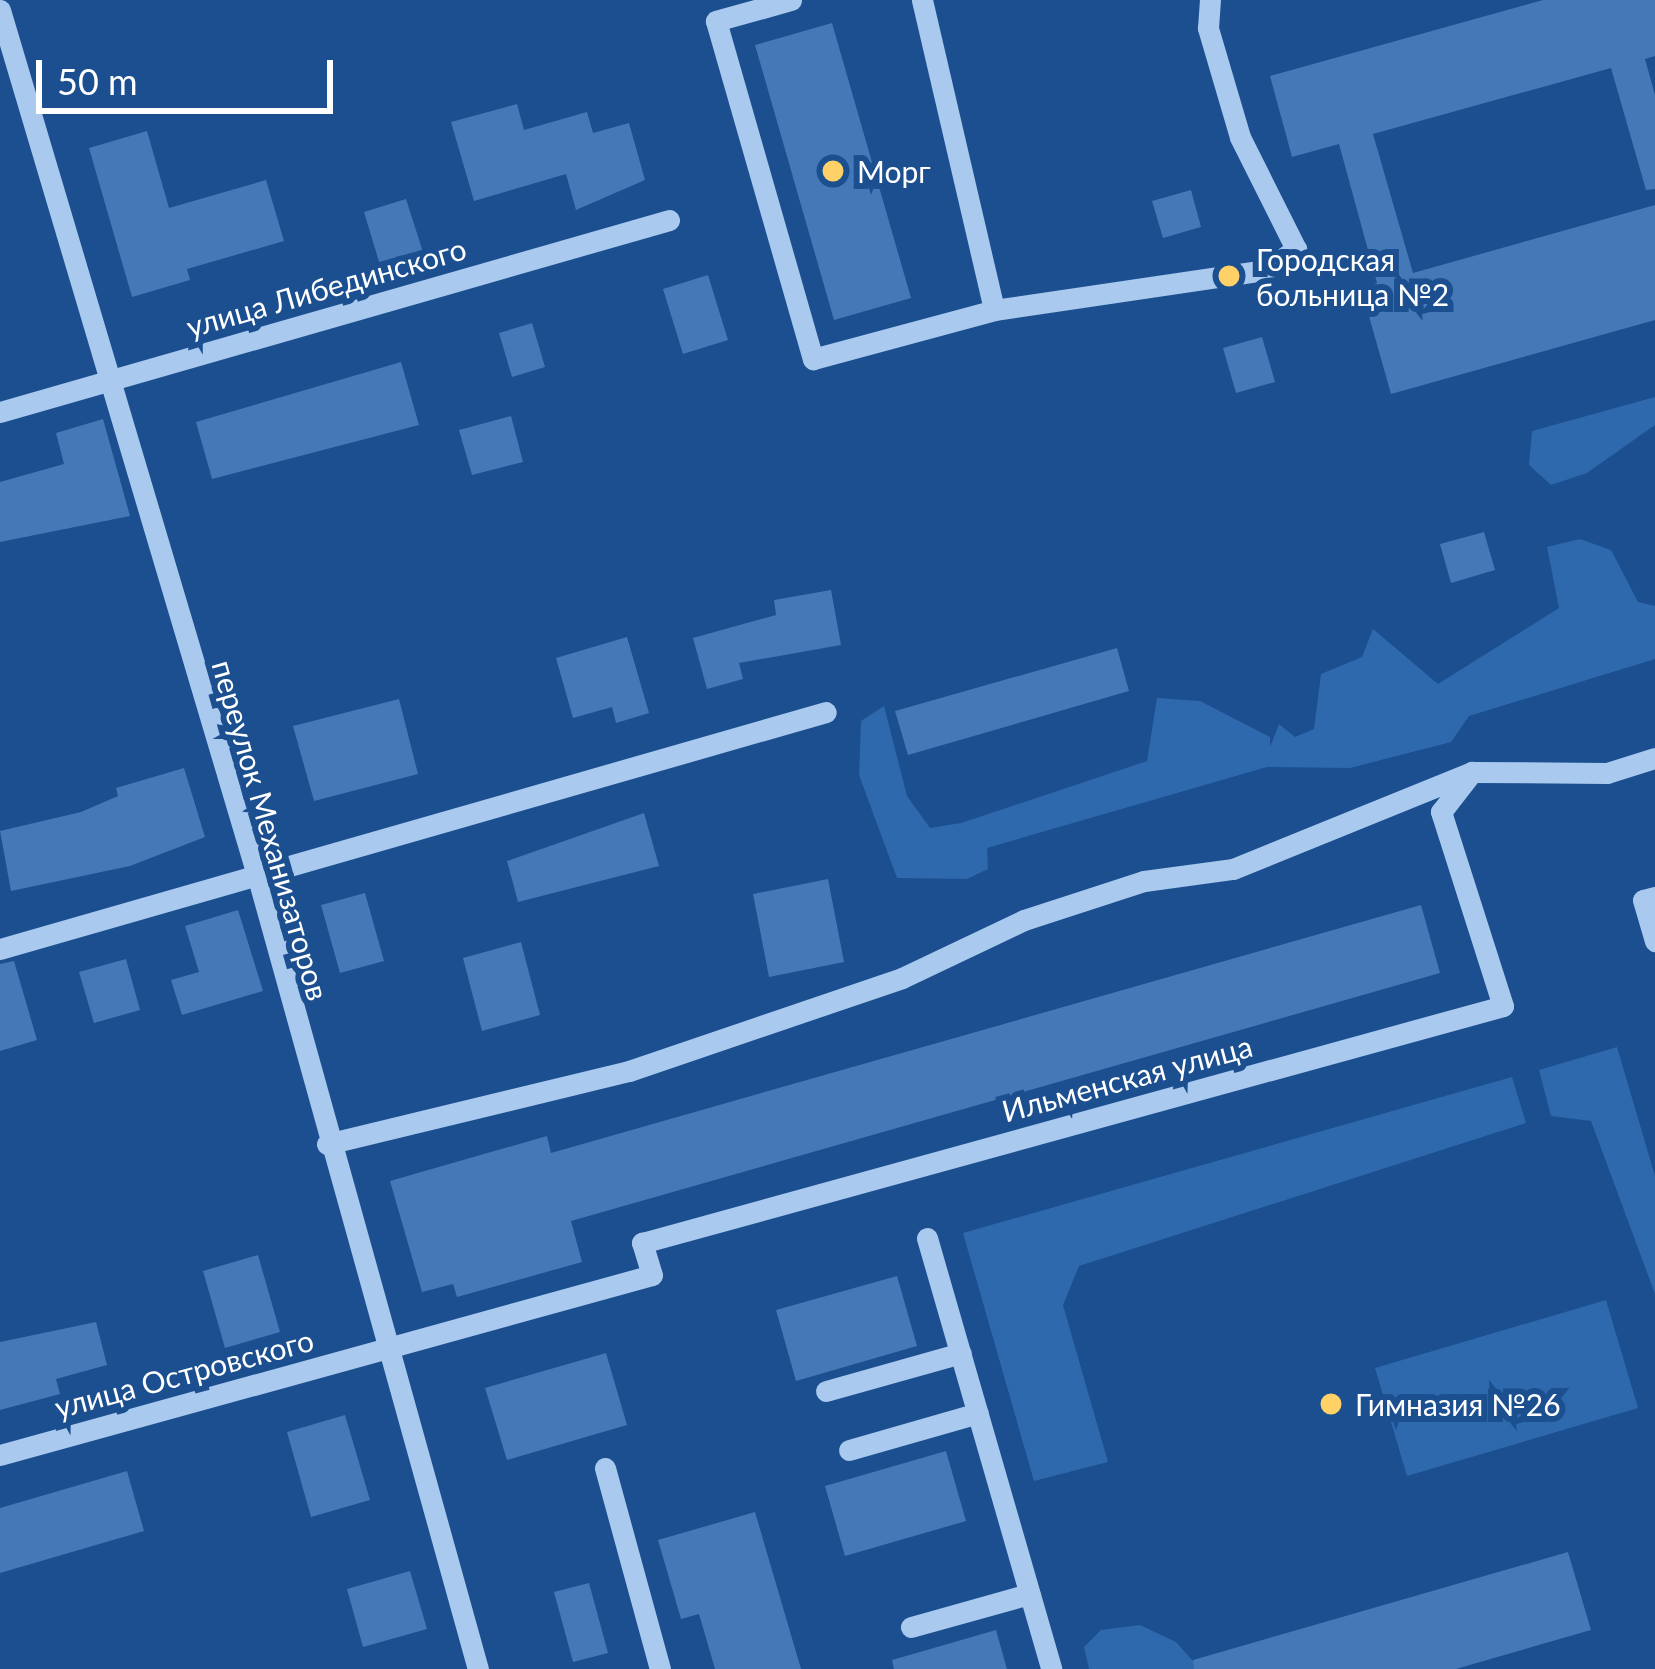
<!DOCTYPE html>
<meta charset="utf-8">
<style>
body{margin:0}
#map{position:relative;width:1655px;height:1669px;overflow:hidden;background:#1b4f8f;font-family:Lato,sans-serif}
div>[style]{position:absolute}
.green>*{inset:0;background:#2e69ad}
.building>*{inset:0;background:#4478b7}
.minor>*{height:21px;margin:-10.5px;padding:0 10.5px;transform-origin:10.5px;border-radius:10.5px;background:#a9c9ee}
.dots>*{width:33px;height:33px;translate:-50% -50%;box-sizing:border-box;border:6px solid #1b4f8f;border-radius:50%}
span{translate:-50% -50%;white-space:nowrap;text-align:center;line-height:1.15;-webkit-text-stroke:12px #1b4f8f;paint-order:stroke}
.poi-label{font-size:30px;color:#fff}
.left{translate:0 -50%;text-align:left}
.street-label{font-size:30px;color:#fff}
.scale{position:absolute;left:36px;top:60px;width:297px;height:54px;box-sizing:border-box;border:6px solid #fff;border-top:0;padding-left:15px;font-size:36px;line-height:42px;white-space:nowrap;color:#fff;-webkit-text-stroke:9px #1b4f8f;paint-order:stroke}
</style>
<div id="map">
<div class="green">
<div style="clip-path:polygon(1655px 397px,1655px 425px,1587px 473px,1551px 485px,1529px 465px,1532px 431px)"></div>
<div style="clip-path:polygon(1580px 539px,1611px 550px,1638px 602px,1655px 606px,1655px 659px,1469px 716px,1451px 742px,1350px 768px,1267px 767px,987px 848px,988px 869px,967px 879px,897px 878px,859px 775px,861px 721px,884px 706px,907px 796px,930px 828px,961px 823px,1147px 761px,1157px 698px,1200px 701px,1270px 737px,1270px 747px,1279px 724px,1295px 737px,1314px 729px,1321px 674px,1362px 657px,1373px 629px,1438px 684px,1559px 608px,1547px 547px)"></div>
<div style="clip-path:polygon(1617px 1047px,1655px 1176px,1655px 1294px,1591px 1121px,1551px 1116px,1539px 1070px)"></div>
<div style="clip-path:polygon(1512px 1077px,1526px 1123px,1079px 1266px,1063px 1305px,1108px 1462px,1034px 1481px,963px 1233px)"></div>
<div style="clip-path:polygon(1606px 1300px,1638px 1408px,1407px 1476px,1375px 1368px)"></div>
<div style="clip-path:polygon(1140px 1625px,1176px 1642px,1200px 1669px,1089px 1669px,1084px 1647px,1101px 1630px)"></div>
</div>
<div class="building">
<div style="clip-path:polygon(1543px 0,1655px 0,1655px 56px,1645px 59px,1655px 95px,1655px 189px,1646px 190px,1611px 68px,1373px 134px,1413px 273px,1655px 205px,1655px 320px,1391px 394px,1361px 288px,1377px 283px,1339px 144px,1292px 157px,1270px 76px)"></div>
<div style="clip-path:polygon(832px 23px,911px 298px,834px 320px,755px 45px)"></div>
<div style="clip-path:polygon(517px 104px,524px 130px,587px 112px,593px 133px,629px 123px,645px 180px,576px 210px,566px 174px,474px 201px,451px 122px)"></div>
<div style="clip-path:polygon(147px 131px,169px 208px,266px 180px,284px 241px,187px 269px,190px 280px,132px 297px,89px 148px)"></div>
<div style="clip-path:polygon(1191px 190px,1201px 227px,1163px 238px,1152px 201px)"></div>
<div style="clip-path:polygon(406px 199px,423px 252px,380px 265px,364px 212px)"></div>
<div style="clip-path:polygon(708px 275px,728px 340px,683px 354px,663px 289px)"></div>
<div style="clip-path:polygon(532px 323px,545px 367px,512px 377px,499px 333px)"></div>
<div style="clip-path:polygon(1262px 337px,1275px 382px,1236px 393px,1223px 348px)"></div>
<div style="clip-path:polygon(401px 362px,419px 425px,212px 479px,196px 422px)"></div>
<div style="clip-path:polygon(511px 416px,523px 462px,472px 475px,459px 430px)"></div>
<div style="clip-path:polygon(103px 419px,130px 516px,0 542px,0 482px,64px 464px,56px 433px)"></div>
<div style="clip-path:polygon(1484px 532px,1495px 570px,1451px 583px,1440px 544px)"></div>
<div style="clip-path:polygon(831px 590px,841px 645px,739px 663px,743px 679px,707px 689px,693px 638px,776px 615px,774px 600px)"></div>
<div style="clip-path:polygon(627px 637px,649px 713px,616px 723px,612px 707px,573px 718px,556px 658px)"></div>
<div style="clip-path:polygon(1117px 648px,1129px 691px,908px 755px,895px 711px)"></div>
<div style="clip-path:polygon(399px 699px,418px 774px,314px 801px,293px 726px)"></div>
<div style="clip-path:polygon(184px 768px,205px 837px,130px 866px,11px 891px,0 831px,81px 812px,118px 796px,116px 788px)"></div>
<div style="clip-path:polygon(644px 813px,659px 866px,518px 902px,507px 861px)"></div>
<div style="clip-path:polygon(828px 879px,844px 962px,769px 977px,753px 894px)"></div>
<div style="clip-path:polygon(365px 893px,384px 961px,340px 973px,321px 905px)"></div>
<div style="clip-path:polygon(1421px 905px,1440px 973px,571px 1221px,582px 1262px,457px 1297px,453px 1284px,422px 1292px,390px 1181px,547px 1136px,551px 1153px)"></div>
<div style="clip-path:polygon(238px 910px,263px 991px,182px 1015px,171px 980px,199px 972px,185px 926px)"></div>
<div style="clip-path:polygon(521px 942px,540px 1015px,482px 1031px,463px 958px)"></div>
<div style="clip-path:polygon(126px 959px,140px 1010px,94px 1023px,79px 972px)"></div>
<div style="clip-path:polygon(14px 961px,37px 1040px,0 1051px,0 964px)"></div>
<div style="clip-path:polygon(258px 1255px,280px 1332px,225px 1348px,203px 1271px)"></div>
<div style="clip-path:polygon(897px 1276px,917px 1346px,796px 1381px,776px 1310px)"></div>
<div style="clip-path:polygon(96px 1322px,107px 1365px,56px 1379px,60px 1394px,0 1410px,0 1342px)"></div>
<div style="clip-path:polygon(606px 1353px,627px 1425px,507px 1460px,485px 1388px)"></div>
<div style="clip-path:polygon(345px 1415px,370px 1500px,311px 1517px,287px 1432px)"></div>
<div style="clip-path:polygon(946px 1451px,966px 1521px,845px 1556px,825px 1486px)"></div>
<div style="clip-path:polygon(127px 1471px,144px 1531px,0 1573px,0 1508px)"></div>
<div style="clip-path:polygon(755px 1512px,801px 1669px,715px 1669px,699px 1614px,681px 1619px,658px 1540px)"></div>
<div style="clip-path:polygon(1568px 1552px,1591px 1630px,1456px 1669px,1194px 1669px,1193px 1660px)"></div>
<div style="clip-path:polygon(410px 1571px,427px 1629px,363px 1647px,347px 1589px)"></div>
<div style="clip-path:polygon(589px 1583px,608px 1653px,573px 1662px,554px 1592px)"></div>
<div style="clip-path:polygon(996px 1630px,1007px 1669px,894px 1669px,892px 1660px)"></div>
</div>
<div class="minor">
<div style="left:791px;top:0;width:78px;rotate:164.4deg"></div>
<div style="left:716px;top:21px;width:352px;rotate:74deg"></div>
<div style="left:813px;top:359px;width:188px;rotate:-15.1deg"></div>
<div style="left:994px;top:310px;width:275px;rotate:-8.4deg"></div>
<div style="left:1266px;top:270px;width:37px;rotate:-35deg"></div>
<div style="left:1296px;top:249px;width:125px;rotate:-116.6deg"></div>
<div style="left:1240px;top:137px;width:114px;rotate:-106.4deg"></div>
<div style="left:1208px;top:28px;width:28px;rotate:-86deg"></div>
<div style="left:922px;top:0;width:318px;rotate:76.9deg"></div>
<div style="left:0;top:10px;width:906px;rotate:73.45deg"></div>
<div style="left:258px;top:878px;width:821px;rotate:74.46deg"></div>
<div style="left:0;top:412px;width:696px;rotate:-16.01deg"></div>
<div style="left:1655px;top:897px;width:12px;rotate:166deg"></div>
<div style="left:1643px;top:900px;width:43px;rotate:73.7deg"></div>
<div style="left:0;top:949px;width:859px;rotate:-16.01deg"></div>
<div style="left:327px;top:1144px;width:311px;rotate:-13.6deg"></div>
<div style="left:629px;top:1071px;width:288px;rotate:-18.8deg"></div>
<div style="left:902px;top:978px;width:135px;rotate:-25.4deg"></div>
<div style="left:1024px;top:920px;width:126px;rotate:-18deg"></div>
<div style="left:1144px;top:881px;width:90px;rotate:-7.7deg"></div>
<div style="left:1233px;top:869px;width:258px;rotate:-22.1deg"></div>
<div style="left:1472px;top:772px;width:135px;rotate:0.4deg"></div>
<div style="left:1607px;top:773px;width:50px;rotate:-17.4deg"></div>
<div style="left:927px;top:1238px;width:448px;rotate:73.9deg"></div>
<div style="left:826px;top:1391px;width:140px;rotate:-15.7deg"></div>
<div style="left:849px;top:1450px;width:134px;rotate:-16deg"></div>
<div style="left:0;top:1455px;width:676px;rotate:-15.43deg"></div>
<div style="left:652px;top:1275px;width:34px;rotate:-107deg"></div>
<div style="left:642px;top:1243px;width:893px;rotate:-15.39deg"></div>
<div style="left:1503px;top:1006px;width:204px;rotate:-107.7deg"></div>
<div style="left:1441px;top:812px;width:51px;rotate:-52.2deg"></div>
<div style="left:605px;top:1468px;width:208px;rotate:74.7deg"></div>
<div style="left:911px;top:1627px;width:123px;rotate:-15.6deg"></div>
</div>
<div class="dots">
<div style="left:833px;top:171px;background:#ffd166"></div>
<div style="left:1229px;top:276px;background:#ffd166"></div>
<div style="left:1331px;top:1404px;background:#ffd166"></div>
</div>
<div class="poi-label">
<span class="left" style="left:857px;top:171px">Морг</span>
<span class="left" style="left:1256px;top:276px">Городская<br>больница №2</span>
<span class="left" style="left:1355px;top:1404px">Гимназия №26</span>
</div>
<div class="street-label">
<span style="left:326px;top:287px;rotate:-16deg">улица Либединского</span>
<span style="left:271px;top:830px;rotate:74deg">переулок Механизаторов</span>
<span style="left:1127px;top:1078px;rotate:-15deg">Ильменская улица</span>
<span style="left:184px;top:1373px;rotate:-15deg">улица Островского</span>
</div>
<div class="scale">50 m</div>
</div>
